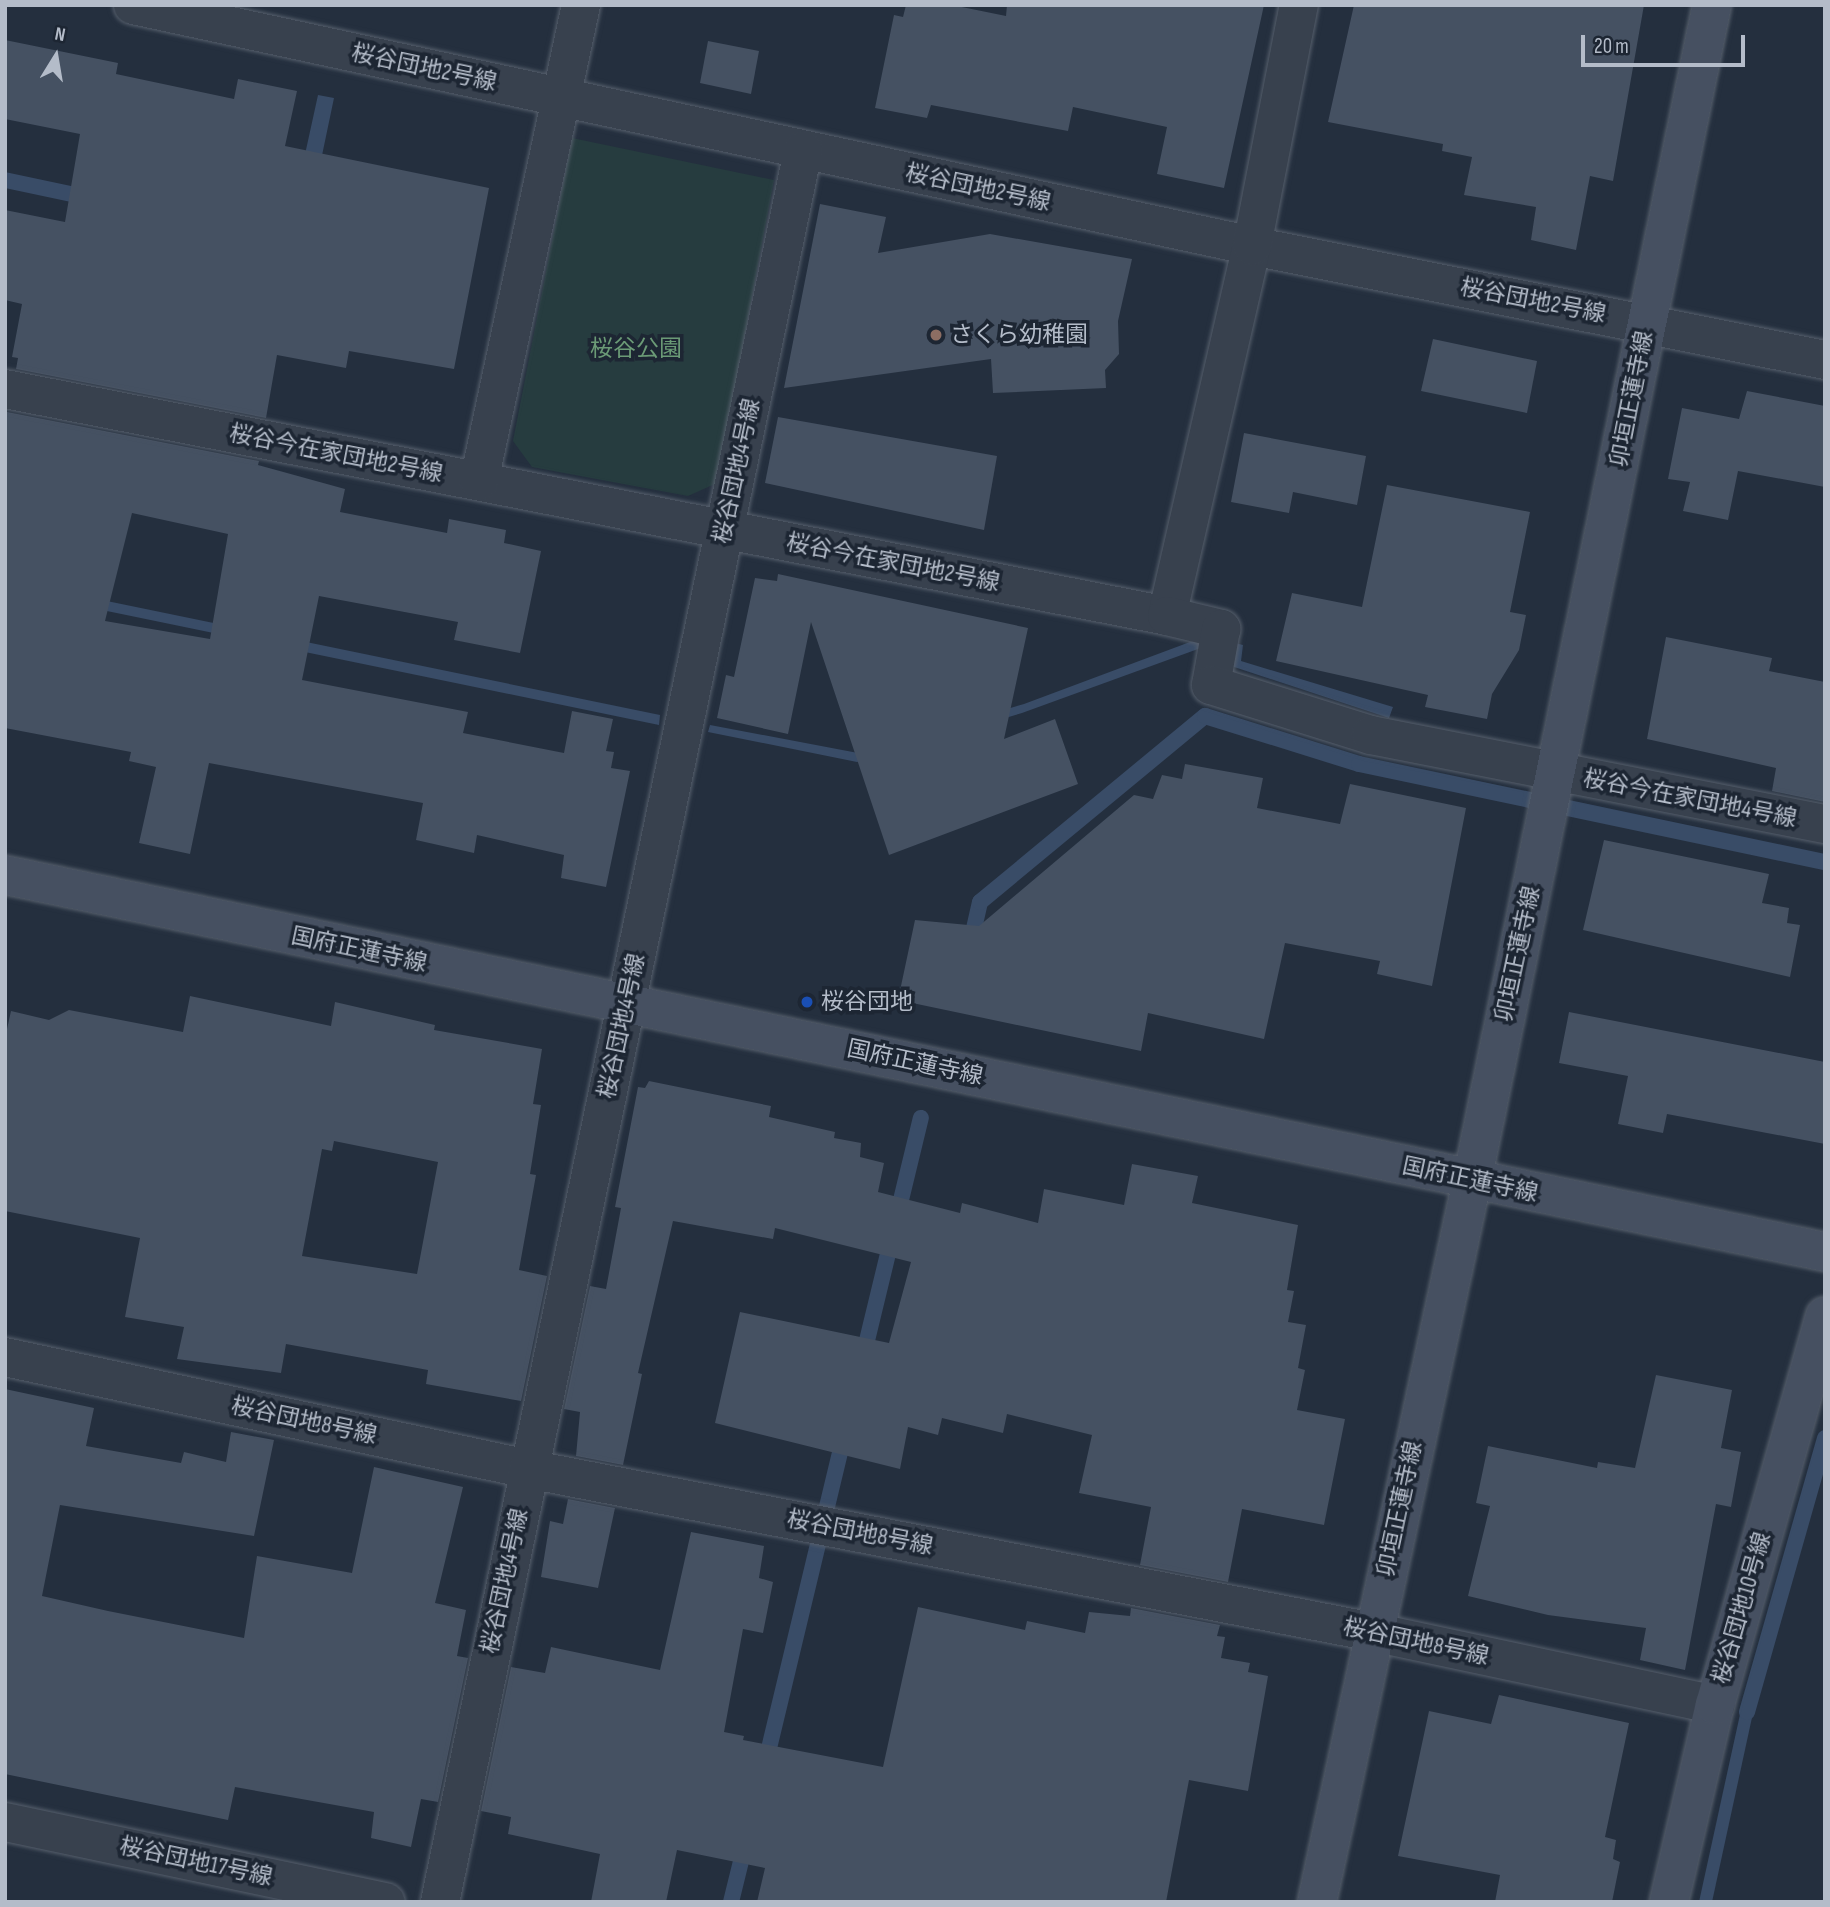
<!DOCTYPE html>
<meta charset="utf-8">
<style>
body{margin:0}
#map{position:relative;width:1830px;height:1907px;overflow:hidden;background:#242f3e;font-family:"Sofia Sans Condensed","Noto Sans JP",sans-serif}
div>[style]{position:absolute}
.green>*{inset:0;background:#263c3f}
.water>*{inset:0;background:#394c67}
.stream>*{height:16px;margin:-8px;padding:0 8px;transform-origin:8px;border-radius:8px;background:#394c67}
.building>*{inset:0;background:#455162}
.roads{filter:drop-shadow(0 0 2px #565f6c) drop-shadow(0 0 2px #565f6c)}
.street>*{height:38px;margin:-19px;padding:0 19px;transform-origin:19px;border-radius:19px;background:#38414e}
.secondary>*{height:38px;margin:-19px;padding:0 19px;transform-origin:19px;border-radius:19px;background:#465061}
.dots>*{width:19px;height:19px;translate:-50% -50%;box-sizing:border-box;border:4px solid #1d2633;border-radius:50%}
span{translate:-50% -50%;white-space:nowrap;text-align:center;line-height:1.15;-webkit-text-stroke:7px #1d2633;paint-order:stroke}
.street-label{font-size:23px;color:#b4bcc9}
.poi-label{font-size:23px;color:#b4bcc9}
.left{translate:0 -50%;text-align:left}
.park-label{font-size:23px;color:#6b9a76}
.frame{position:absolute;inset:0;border:7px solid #b4bcc9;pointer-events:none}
.north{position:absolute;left:21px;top:21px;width:70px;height:70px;-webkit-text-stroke:5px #1d2633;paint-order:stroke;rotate:11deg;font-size:19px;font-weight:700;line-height:28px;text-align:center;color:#b4bcc9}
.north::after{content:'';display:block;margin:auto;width:24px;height:32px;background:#b4bcc9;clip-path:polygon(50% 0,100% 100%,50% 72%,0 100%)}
.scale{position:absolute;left:1581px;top:35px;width:164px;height:32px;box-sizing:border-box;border:4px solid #b4bcc9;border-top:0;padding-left:9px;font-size:21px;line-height:24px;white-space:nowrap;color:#b4bcc9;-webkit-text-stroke:5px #1d2633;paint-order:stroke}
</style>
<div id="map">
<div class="green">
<div style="clip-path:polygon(572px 138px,774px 180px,717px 483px,688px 496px,532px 467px,513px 441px)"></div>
</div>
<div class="water">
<div style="clip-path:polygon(318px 95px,334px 98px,302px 251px,5px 188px,5px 172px,288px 232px)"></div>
<div style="clip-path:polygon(5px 580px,660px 715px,659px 725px,5px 590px)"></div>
<div style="clip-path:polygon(1206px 636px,1243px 645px,1241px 661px,1393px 707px,1389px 718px,1225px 664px,1209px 645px,1022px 713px,857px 762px,708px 732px,710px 725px,858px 753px,1024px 704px)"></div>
<div style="clip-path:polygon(1754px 1690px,1756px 1699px,1712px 1902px,1699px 1902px,1744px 1696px)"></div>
</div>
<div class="stream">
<div style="left:970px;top:946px;width:45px;rotate:-77.2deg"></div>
<div style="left:980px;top:902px;width:292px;rotate:-39.6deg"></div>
<div style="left:1205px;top:716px;width:161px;rotate:17.3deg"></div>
<div style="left:1359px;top:764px;width:476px;rotate:11.9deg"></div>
<div style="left:863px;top:1357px;width:246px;rotate:-76.4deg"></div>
<div style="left:1747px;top:1712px;width:285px;rotate:-74.1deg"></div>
<div style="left:765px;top:1765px;width:342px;rotate:-76.5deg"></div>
<div style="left:731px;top:1902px;width:59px;rotate:-76.2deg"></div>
</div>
<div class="building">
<div style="clip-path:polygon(906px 5px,952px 5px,1006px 16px,1007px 5px,1264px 5px,1224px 188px,1157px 174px,1167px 127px,1073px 107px,1068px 131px,931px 105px,927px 118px,875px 108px,894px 15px,903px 17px)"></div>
<div style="clip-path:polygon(1354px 5px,1644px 5px,1613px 181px,1590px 176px,1576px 250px,1531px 240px,1536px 207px,1464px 195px,1472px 157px,1442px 151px,1443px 144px,1328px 122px)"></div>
<div style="clip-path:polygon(5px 40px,118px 63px,116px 74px,234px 99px,238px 79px,297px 91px,285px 146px,489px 188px,454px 369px,349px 351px,346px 368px,277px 355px,266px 418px,16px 369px,18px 358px,12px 357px,22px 304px,5px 300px,5px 210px,65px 222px,80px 134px,5px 119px)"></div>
<div style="clip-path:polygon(708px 41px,759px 51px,751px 94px,700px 83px)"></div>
<div style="clip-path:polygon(820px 204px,886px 217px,878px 253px,990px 234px,1132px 259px,1118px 321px,1119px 354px,1105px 370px,1106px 388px,993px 393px,991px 359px,784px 388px)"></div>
<div style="clip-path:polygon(1433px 339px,1537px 361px,1527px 413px,1421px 391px)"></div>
<div style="clip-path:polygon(1747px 391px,1825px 406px,1825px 487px,1738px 471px,1728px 520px,1683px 511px,1690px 482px,1668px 479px,1682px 408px,1739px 419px)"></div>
<div style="clip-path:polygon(evenodd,7px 412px,259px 461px,258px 465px,345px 489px,340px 512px,447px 533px,449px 519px,506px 530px,504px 543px,541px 551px,520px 653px,454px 640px,458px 622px,319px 596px,302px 680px,468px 712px,463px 733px,564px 753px,572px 711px,613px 719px,606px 751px,614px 752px,611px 768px,630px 771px,606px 887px,561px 878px,564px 855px,477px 835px,474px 853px,416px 840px,423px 803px,209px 763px,190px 854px,139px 843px,156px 767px,129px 761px,131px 752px,5px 728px,7px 412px,132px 513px,228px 534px,210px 639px,105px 621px,132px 513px)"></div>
<div style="clip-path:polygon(778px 417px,997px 456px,984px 530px,765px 483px)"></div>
<div style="clip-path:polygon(1244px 433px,1366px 456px,1357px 505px,1293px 492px,1289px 513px,1231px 502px)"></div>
<div style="clip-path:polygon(1387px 485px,1530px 512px,1510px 612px,1526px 615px,1519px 650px,1492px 694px,1487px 719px,1425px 707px,1428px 695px,1276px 661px,1292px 593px,1362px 607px)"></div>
<div style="clip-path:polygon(778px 574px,1028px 628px,1004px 739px,1055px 719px,1078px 784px,889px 855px,811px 622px,788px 734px,717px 718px,726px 675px,734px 677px,755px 578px,777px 581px)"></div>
<div style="clip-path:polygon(1666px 637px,1772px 658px,1769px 671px,1825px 682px,1825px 802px,1772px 791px,1776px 768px,1647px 739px)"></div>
<div style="clip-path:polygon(1185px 764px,1263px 778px,1257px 808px,1340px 824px,1350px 784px,1466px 808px,1432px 986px,1377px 974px,1380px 961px,1285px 943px,1264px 1039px,1148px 1013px,1141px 1051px,898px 1000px,915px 920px,979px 926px,1134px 795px,1153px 799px,1162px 775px,1182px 779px)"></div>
<div style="clip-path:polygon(1604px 840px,1769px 874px,1762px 903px,1789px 908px,1787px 923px,1800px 925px,1790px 977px,1583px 930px)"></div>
<div style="clip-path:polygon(evenodd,190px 996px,331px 1026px,335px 1002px,435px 1025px,434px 1030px,542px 1049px,533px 1104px,541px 1105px,530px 1174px,536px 1175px,519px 1270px,547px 1276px,521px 1401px,426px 1384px,428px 1370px,286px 1344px,281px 1373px,177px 1359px,184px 1327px,125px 1317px,140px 1238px,5px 1211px,5px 1038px,11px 1011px,49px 1020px,69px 1010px,183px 1032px,190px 996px,334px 1141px,438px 1162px,417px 1274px,302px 1256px,322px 1149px,332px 1151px,334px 1141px)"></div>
<div style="clip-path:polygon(1569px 1012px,1825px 1062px,1825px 1144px,1667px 1114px,1663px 1133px,1618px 1124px,1628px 1076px,1559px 1063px)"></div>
<div style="clip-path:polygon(649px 1081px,771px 1106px,769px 1117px,835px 1132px,834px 1138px,861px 1143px,860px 1157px,884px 1163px,878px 1192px,960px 1213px,962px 1203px,1038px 1223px,1044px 1189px,1124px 1205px,1132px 1164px,1198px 1176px,1192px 1203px,1298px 1225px,1287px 1290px,1294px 1291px,1288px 1322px,1306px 1325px,1298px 1368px,1305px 1370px,1297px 1410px,1345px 1419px,1324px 1525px,1242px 1509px,1228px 1582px,1140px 1565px,1151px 1507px,1079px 1493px,1092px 1435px,1007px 1414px,1003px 1433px,942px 1418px,938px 1435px,908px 1427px,900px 1469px,715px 1423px,740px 1312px,889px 1343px,911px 1262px,775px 1228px,773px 1239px,673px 1221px,638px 1373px,642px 1374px,623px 1465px,576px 1456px,580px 1412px,564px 1409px,590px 1286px,606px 1289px,621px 1208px,615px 1207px,638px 1087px,645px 1088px)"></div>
<div style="clip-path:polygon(1656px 1375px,1732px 1390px,1721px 1448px,1741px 1452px,1731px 1507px,1716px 1504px,1685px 1670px,1640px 1660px,1646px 1628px,1548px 1615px,1468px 1596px,1490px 1506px,1476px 1503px,1488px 1446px,1597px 1468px,1598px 1462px,1635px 1468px)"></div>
<div style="clip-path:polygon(5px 1389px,94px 1408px,86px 1446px,181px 1463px,184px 1452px,226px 1462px,231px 1432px,274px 1440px,254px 1536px,60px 1505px,42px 1596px,108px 1611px,244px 1638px,257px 1556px,352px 1573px,374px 1467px,463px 1487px,435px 1603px,466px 1610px,457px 1656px,468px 1658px,438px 1802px,421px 1799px,411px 1847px,371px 1838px,374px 1812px,235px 1787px,228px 1820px,5px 1774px)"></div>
<div style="clip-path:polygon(568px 1499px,615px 1508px,598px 1588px,541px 1577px,550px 1521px,563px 1524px)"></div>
<div style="clip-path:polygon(691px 1532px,764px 1546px,759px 1578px,773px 1582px,763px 1633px,743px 1629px,724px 1732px,744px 1736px,743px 1740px,883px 1767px,918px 1607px,1025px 1630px,1027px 1621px,1085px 1633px,1089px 1612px,1130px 1616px,1131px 1608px,1220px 1625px,1217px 1636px,1225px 1637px,1221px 1658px,1250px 1663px,1248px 1672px,1268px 1676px,1248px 1791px,1189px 1780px,1166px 1902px,757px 1902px,765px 1868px,677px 1850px,666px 1902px,591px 1902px,600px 1854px,508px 1834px,511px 1817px,481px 1811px,511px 1667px,545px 1673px,551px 1647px,660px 1670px)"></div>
<div style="clip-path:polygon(1499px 1695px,1629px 1723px,1605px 1837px,1616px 1840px,1613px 1859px,1620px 1862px,1612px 1902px,1495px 1902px,1500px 1875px,1398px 1856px,1429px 1711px,1491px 1724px)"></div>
</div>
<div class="roads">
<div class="street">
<div style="left:133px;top:5px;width:1145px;rotate:12.15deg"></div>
<div style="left:1252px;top:246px;width:584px;rotate:11.25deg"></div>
<div style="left:5px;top:389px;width:1184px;rotate:11.05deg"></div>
<div style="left:1167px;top:616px;width:380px;rotate:-77.1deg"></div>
<div style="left:1252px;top:246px;width:246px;rotate:-79deg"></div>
<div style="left:479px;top:481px;width:487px;rotate:-77.9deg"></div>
<div style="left:1167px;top:616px;width:56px;rotate:13.5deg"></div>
<div style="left:1221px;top:629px;width:57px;rotate:100.1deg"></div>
<div style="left:1211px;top:685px;width:168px;rotate:17.4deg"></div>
<div style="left:1371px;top:735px;width:463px;rotate:11.1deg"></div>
<div style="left:5px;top:1357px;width:535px;rotate:12.09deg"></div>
<div style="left:528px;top:1469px;width:861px;rotate:10.92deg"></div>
<div style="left:1373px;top:1632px;width:350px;rotate:12deg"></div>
<div style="left:5px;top:1822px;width:389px;rotate:11.9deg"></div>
<div style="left:440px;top:1902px;width:1789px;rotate:-78.29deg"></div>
</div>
<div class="secondary">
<div style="left:5px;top:875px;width:1859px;rotate:11.7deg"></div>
<div style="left:1317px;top:1902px;width:737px;rotate:-77.87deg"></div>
<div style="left:1472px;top:1181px;width:1200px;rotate:-78.47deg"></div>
<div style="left:1669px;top:1902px;width:202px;rotate:-76.9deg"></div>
<div style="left:1715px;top:1705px;width:404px;rotate:-74.2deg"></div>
</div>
</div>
<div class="dots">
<div style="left:936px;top:335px;background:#8d6e63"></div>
<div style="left:807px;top:1002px;background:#1a4fb4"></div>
</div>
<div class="street-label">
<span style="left:424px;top:68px;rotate:12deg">桜谷団地2号線</span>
<span style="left:978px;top:188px;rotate:12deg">桜谷団地2号線</span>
<span style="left:1533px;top:301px;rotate:11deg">桜谷団地2号線</span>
<span style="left:1632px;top:399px;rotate:-79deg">卯垣正蓮寺線</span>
<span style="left:336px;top:454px;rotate:11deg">桜谷今在家団地2号線</span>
<span style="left:737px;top:471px;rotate:-78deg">桜谷団地4号線</span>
<span style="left:893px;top:563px;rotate:11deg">桜谷今在家団地2号線</span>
<span style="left:1690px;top:799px;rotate:11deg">桜谷今在家団地4号線</span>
<span style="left:359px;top:950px;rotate:12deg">国府正蓮寺線</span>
<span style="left:1518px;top:954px;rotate:-78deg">卯垣正蓮寺線</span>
<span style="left:622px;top:1026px;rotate:-78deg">桜谷団地4号線</span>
<span style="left:915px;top:1063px;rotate:12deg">国府正蓮寺線</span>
<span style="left:1470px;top:1180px;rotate:12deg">国府正蓮寺線</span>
<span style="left:304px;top:1421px;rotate:12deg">桜谷団地8号線</span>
<span style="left:1400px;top:1509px;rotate:-78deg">卯垣正蓮寺線</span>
<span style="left:860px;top:1533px;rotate:11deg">桜谷団地8号線</span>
<span style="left:505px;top:1581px;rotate:-78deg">桜谷団地4号線</span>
<span style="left:1742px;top:1608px;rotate:-74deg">桜谷団地10号線</span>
<span style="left:1416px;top:1642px;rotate:12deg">桜谷団地8号線</span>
<span style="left:196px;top:1862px;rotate:12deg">桜谷団地17号線</span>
</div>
<div class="poi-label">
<span class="left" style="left:950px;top:335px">さくら幼稚園</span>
<span class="left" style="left:821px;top:1002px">桜谷団地</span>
</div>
<div class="park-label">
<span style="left:636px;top:349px">桜谷公園</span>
</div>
<div class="frame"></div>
<div class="north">N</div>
<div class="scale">20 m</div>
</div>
